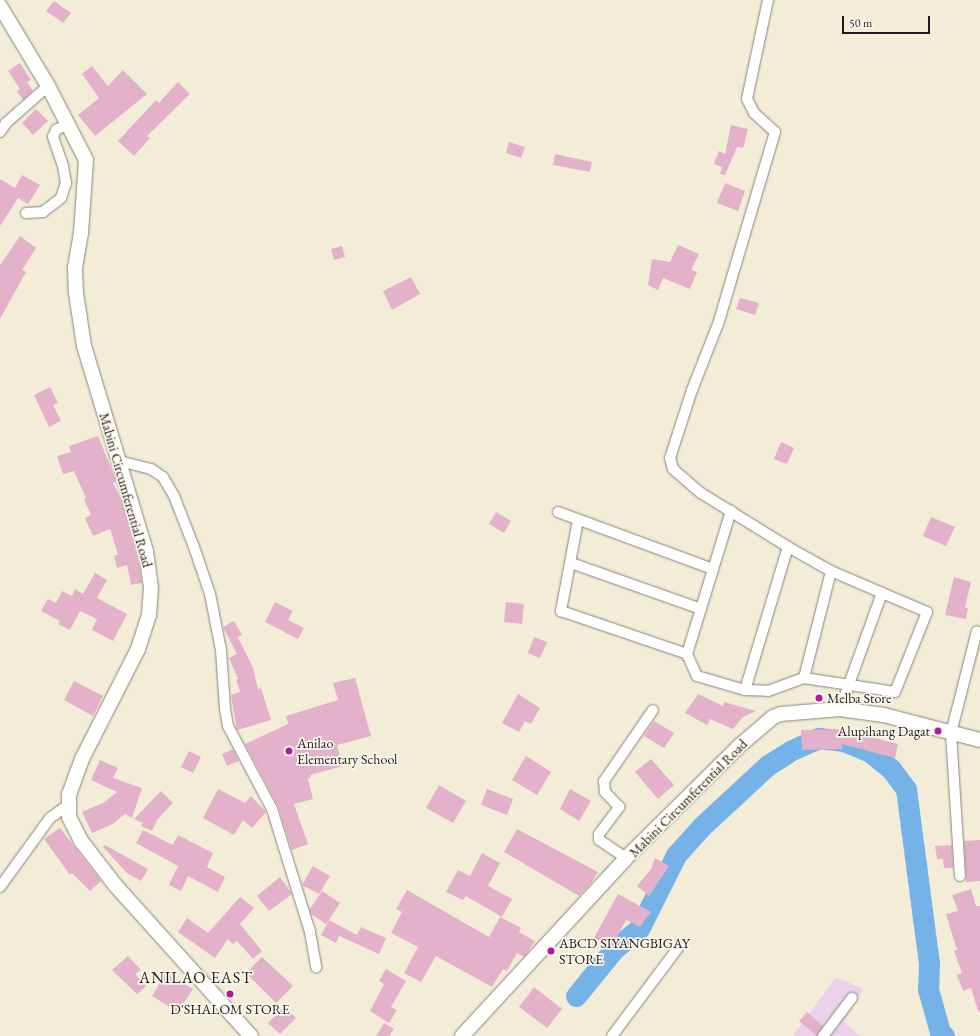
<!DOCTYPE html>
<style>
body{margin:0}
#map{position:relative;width:980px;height:1036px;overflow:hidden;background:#f3edd8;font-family:"EB Garamond",serif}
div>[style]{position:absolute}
.built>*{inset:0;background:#ebd1eb}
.river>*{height:21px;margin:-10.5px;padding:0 10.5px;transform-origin:10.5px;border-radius:10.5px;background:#75b2e7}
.building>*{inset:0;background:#e3b2ca}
.roads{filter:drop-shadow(0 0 1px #88847a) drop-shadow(0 0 1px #88847a)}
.street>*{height:10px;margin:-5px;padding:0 5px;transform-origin:5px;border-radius:5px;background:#fff}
.secondary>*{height:14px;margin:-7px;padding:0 7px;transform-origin:7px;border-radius:7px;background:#fff}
.dots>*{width:11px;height:11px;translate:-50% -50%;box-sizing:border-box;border:2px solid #fbf7ec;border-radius:50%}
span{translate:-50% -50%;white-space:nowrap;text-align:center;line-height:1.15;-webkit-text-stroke:3.5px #fbf7ec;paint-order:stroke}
.street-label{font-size:14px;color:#1c1c1c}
.poi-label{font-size:14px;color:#1c1c1c}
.left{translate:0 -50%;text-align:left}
.right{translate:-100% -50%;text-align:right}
.quarter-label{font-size:16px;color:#1c1c1c;letter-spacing:1px}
.scale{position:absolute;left:842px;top:16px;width:88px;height:18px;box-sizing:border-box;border:2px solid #1c1c1c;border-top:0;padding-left:5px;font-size:12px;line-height:14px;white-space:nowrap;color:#1c1c1c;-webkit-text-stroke:3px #fbf7ec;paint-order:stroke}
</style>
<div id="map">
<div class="built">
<div style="clip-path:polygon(836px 977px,863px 989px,844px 1022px,860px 1036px,793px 1036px)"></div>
</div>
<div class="river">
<div style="left:576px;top:996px;width:60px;rotate:-51deg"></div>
<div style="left:614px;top:949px;width:32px;rotate:-39deg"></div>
<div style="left:639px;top:929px;width:83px;rotate:-63.4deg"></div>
<div style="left:676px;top:855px;width:38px;rotate:-48deg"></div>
<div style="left:701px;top:827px;width:91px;rotate:-42.8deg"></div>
<div style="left:768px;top:765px;width:28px;rotate:-32deg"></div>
<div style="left:792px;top:750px;width:30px;rotate:-24deg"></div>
<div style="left:819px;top:738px;width:25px;rotate:7deg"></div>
<div style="left:844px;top:741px;width:28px;rotate:23deg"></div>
<div style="left:870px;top:752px;width:27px;rotate:39deg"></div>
<div style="left:891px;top:769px;width:25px;rotate:53deg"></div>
<div style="left:906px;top:789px;width:176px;rotate:82.5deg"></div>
<div style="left:929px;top:963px;width:26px;rotate:92deg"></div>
<div style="left:928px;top:989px;width:45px;rotate:74.4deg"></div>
<div style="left:940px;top:1032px;width:6px;rotate:45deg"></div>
</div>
<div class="building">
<div style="clip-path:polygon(54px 1px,71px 13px,63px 23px,46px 11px)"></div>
<div style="clip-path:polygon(20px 63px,31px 80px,27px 82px,33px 91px,23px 100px,17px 91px,20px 89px,8px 71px)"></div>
<div style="clip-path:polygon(92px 66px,108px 86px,123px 70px,147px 94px,95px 136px,78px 115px,99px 98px,82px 74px)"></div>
<div style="clip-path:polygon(178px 82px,190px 94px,147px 136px,150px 138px,134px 156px,118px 141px,156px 100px,159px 103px)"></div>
<div style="clip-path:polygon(36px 109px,48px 121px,33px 135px,22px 123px)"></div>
<div style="clip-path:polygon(731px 125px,748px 129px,743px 148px,737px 147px,725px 175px,720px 174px,722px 167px,714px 164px,719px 151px,725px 154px)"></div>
<div style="clip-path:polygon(509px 142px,525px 147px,521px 158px,506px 153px)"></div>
<div style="clip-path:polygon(555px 154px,592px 162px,590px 172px,553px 165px)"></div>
<div style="clip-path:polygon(22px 175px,40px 185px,28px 204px,18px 198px,0 226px,0 179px,15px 188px)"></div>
<div style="clip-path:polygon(725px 183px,745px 191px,738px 211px,717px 203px)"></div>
<div style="clip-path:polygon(20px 236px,36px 248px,22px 270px,26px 272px,0 319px,0 265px)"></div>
<div style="clip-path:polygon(678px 245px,699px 254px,691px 270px,697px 272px,690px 289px,663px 278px,658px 290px,648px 285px,652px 259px,670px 262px)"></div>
<div style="clip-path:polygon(342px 246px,345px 257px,334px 260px,331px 249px)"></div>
<div style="clip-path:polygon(411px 277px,420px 294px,392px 310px,383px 291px)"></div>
<div style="clip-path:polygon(740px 298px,759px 303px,755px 315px,736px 309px)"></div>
<div style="clip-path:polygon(50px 387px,58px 403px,53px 405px,61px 421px,49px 427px,34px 395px)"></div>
<div style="clip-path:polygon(98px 436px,112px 470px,116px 481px,113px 483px,122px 501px,136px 547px,142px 583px,131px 585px,127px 565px,117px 568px,114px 556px,118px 554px,110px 529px,93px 536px,85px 518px,91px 515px,84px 499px,86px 498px,74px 471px,63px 474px,57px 456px,71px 452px,69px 446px)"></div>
<div style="clip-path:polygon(781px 442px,794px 448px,787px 464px,774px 459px)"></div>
<div style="clip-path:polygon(496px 512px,511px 521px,504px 533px,489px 524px)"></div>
<div style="clip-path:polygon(931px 517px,955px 527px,946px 546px,923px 536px)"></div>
<div style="clip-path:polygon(95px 573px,107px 580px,97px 598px,127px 614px,113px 641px,92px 630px,97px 619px,80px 611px,70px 630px,58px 624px,60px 621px,41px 611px,48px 599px,56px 603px,62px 591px,72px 596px,75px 589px,83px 594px)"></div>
<div style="clip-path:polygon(954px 577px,971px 582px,965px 608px,968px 608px,966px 619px,945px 615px)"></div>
<div style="clip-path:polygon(275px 602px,293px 611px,288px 620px,304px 628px,298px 639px,265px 622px)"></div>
<div style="clip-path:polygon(506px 602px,524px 604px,522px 624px,504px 622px)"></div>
<div style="clip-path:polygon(234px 621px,242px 635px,238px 637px,253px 668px,258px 689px,261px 688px,271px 720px,237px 730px,231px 695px,240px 692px,236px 679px,238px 679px,229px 658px,237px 654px,223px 627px)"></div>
<div style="clip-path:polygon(534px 637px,547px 642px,540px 658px,528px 653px)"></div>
<div style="clip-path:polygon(355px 678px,371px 736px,337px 745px,343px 766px,310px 775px,311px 777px,308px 779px,313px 799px,294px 804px,308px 844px,292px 850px,278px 806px,245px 744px,288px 724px,286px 716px,338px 700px,333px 683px)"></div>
<div style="clip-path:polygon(74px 681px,103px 696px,93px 716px,64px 700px)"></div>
<div style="clip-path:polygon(518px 694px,540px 708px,531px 724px,525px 721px,519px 732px,502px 723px)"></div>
<div style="clip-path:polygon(698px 694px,723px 706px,724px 702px,756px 711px,743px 717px,733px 729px,710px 719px,707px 725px,685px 713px)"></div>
<div style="clip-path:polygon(654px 721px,674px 733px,664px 748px,644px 736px)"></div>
<div style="clip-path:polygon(840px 729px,898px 744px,895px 758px,842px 744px,842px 749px,802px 750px,801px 730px)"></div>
<div style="clip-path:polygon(233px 749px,239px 761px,227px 766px,222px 754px)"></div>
<div style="clip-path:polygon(189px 751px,201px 757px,193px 773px,181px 767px)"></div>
<div style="clip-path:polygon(526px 756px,551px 772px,537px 795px,512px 780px)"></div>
<div style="clip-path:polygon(651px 759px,674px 785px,658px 799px,635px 772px)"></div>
<div style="clip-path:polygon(100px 760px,118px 768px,113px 778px,142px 788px,132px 818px,125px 814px,111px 825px,92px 833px,82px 812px,103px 803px,117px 792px,91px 780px)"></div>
<div style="clip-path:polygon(439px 785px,466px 801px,453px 823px,426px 808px)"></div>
<div style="clip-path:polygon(218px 789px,245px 803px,251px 796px,266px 812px,252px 828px,243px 820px,234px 835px,203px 818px)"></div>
<div style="clip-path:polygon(487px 789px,513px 799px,507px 815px,481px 805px)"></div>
<div style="clip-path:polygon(570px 789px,591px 801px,579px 821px,560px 809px)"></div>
<div style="clip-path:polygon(161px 791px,173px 803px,157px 820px,152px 831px,141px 826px,143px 823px,134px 819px)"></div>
<div style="clip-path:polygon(60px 828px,101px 881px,90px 891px,72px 873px,70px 875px,44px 839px)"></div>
<div style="clip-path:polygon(517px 829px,598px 872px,591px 883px,579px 896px,504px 852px)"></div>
<div style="clip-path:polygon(143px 830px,173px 845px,178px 835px,213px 853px,207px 867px,225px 877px,218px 892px,188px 876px,181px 891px,169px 885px,178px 866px,136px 843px)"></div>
<div style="clip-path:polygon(980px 840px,980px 881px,966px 882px,964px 841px)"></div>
<div style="clip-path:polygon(105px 845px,148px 869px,141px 881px,127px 873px,103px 847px)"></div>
<div style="clip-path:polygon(952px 845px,953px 868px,944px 868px,943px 859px,937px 859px,935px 846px)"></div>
<div style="clip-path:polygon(482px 853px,500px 863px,488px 886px,512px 899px,502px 917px,466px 896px,463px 900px,446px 892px,458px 870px,470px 876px)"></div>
<div style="clip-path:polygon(655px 858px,669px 866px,649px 896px,637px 886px,651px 869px)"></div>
<div style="clip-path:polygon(313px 866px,330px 876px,319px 894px,302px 885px)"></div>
<div style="clip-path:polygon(280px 877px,292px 894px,269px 911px,257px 896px)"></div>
<div style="clip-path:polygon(971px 889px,976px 906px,980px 906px,980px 1011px,978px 1011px,971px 988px,963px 991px,957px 975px,962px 973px,954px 951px,957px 950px,946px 914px,958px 911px,952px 895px)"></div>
<div style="clip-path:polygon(407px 890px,489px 937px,500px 917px,521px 928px,519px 932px,535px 941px,524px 957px,517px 953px,507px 971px,503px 969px,492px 987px,436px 956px,421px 982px,404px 973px,418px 947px,391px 933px,402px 912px,396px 909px)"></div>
<div style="clip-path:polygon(322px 891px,340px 903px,326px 924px,311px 914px,310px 909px)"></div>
<div style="clip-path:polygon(618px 894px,651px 912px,640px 927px,626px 920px,612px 947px,594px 938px)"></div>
<div style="clip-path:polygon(240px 897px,254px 908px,240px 924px,262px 951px,253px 959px,237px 941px,233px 944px,228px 939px,215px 958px,178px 932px,187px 918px,208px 933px)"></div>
<div style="clip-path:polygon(329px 920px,357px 935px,361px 927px,386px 938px,379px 954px,339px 936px,336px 943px,321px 935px)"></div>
<div style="clip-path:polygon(128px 956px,141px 970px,135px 974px,146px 986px,137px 994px,112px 970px)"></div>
<div style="clip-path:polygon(262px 957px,293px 986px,276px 1003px,246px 973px)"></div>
<div style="clip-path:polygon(386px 969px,406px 981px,391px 1007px,397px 1010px,389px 1023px,370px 1011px,384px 984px,379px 981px)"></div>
<div style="clip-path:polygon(166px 973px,193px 989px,178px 1012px,152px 996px)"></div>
<div style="clip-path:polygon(534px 987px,562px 1009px,547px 1028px,519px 1007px)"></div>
<div style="clip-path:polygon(284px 1007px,296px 1018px,280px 1034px,268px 1023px)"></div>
<div style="clip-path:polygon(807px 1012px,823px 1026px,817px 1036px,799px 1021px)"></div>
<div style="clip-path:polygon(384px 1023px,394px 1029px,389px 1036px,376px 1036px)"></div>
</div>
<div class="roads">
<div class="street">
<div style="left:768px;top:0;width:101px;rotate:102deg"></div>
<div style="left:747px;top:99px;width:16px;rotate:63deg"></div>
<div style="left:754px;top:113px;width:28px;rotate:42deg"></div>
<div style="left:775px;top:132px;width:200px;rotate:106.5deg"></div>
<div style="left:718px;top:324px;width:71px;rotate:111.5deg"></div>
<div style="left:692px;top:390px;width:71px;rotate:107.9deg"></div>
<div style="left:670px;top:458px;width:11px;rotate:75deg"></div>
<div style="left:673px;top:469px;width:37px;rotate:41deg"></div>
<div style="left:701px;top:493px;width:102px;rotate:31.8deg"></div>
<div style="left:788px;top:547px;width:49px;rotate:29.2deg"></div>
<div style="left:831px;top:571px;width:56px;rotate:23.3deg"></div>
<div style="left:882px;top:593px;width:123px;rotate:109.9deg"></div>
<div style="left:0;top:132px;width:11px;rotate:-56deg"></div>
<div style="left:6px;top:123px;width:56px;rotate:-41.4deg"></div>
<div style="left:26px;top:213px;width:17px;rotate:-3deg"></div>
<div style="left:43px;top:212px;width:23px;rotate:-38deg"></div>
<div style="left:61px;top:198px;width:16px;rotate:-72deg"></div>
<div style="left:66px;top:183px;width:17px;rotate:-100deg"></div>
<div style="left:63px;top:166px;width:31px;rotate:-109deg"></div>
<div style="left:53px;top:137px;width:8px;rotate:-67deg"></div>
<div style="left:56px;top:130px;width:13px;rotate:-27deg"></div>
<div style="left:119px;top:461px;width:33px;rotate:14deg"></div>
<div style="left:151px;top:469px;width:14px;rotate:34deg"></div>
<div style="left:163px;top:477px;width:22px;rotate:60deg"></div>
<div style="left:174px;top:496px;width:55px;rotate:68.6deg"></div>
<div style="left:194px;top:547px;width:50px;rotate:71.2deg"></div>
<div style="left:210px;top:594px;width:57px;rotate:78.9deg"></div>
<div style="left:221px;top:650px;width:59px;rotate:86.1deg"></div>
<div style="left:225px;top:709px;width:17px;rotate:80deg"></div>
<div style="left:228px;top:726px;width:94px;rotate:62.1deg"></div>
<div style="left:272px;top:809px;width:129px;rotate:72.8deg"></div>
<div style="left:310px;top:932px;width:36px;rotate:80deg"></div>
<div style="left:558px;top:512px;width:165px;rotate:20.2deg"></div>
<div style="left:578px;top:520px;width:93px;rotate:100.6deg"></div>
<div style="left:561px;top:611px;width:133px;rotate:18.8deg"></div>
<div style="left:687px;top:654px;width:24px;rotate:66deg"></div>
<div style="left:697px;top:676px;width:50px;rotate:16.3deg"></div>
<div style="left:745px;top:690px;width:23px;rotate:2deg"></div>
<div style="left:768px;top:691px;width:38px;rotate:-20deg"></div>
<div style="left:804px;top:678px;width:92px;rotate:8.7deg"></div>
<div style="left:895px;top:692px;width:86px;rotate:-68.2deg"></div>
<div style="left:927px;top:612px;width:49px;rotate:-157.1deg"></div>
<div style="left:571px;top:563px;width:138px;rotate:19.5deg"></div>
<div style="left:687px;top:654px;width:150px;rotate:-72.9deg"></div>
<div style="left:804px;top:678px;width:110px;rotate:-75.8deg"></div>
<div style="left:745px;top:690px;width:149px;rotate:-73.3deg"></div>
<div style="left:626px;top:858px;width:32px;rotate:-146deg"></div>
<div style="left:599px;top:840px;width:6px;rotate:-90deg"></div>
<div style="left:599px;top:834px;width:34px;rotate:-53deg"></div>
<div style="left:619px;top:807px;width:21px;rotate:-133deg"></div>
<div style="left:605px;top:792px;width:11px;rotate:-95deg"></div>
<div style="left:604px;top:781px;width:86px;rotate:-55.4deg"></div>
<div style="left:960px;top:876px;width:143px;rotate:-93.6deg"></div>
<div style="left:951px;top:733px;width:105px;rotate:-75.7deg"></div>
<div style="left:0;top:887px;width:85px;rotate:-54.1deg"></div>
<div style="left:50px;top:818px;width:24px;rotate:-36deg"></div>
<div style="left:612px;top:1036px;width:114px;rotate:-53.2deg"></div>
<div style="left:823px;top:1036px;width:48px;rotate:-52.7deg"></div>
</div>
<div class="secondary">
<div style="left:0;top:6px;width:93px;rotate:59deg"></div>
<div style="left:48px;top:86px;width:83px;rotate:62.8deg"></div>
<div style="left:86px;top:160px;width:73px;rotate:93.9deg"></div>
<div style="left:81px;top:233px;width:36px;rotate:100deg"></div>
<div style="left:75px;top:268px;width:25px;rotate:88deg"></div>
<div style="left:76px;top:293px;width:54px;rotate:81.4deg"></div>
<div style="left:84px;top:346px;width:215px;rotate:73.2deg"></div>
<div style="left:146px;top:552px;width:35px;rotate:82deg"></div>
<div style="left:151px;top:587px;width:28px;rotate:94deg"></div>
<div style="left:149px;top:615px;width:36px;rotate:108deg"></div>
<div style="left:138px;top:649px;width:123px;rotate:117deg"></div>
<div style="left:82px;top:759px;width:37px;rotate:110deg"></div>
<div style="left:69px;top:794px;width:23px;rotate:90deg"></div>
<div style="left:69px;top:817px;width:28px;rotate:63deg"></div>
<div style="left:82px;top:842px;width:54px;rotate:52.5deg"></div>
<div style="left:115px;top:885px;width:203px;rotate:48deg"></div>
<div style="left:462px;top:1036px;width:242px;rotate:-47.3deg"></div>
<div style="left:626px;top:858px;width:158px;rotate:-44.7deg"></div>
<div style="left:738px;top:747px;width:46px;rotate:-40.6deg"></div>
<div style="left:773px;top:717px;width:9px;rotate:-21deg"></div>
<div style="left:781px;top:714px;width:59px;rotate:-4.8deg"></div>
<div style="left:840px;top:709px;width:44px;rotate:7.8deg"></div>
<div style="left:884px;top:715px;width:99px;rotate:14.6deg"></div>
</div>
</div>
<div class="dots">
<div style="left:819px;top:698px;background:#b5179e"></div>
<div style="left:938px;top:731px;background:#b5179e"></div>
<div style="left:289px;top:751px;background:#b5179e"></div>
<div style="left:551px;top:951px;background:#b5179e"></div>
<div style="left:230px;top:994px;background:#b5179e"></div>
</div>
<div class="street-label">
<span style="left:126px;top:490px;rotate:74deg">Mabini Circumferential Road</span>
<span style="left:688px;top:798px;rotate:-45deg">Mabini Circumferential Road</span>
</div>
<div class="poi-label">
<span class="left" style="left:827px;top:698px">Melba Store</span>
<span class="right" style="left:930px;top:731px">Alupihang Dagat</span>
<span class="left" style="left:297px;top:751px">Anilao<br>Elementary School</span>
<span class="left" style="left:559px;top:951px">ABCD SIYANGBIGAY<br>STORE</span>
<span style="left:230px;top:1009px">D'SHALOM STORE</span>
</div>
<div class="quarter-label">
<span style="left:196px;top:978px">ANILAO EAST</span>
</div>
<div class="scale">50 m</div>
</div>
